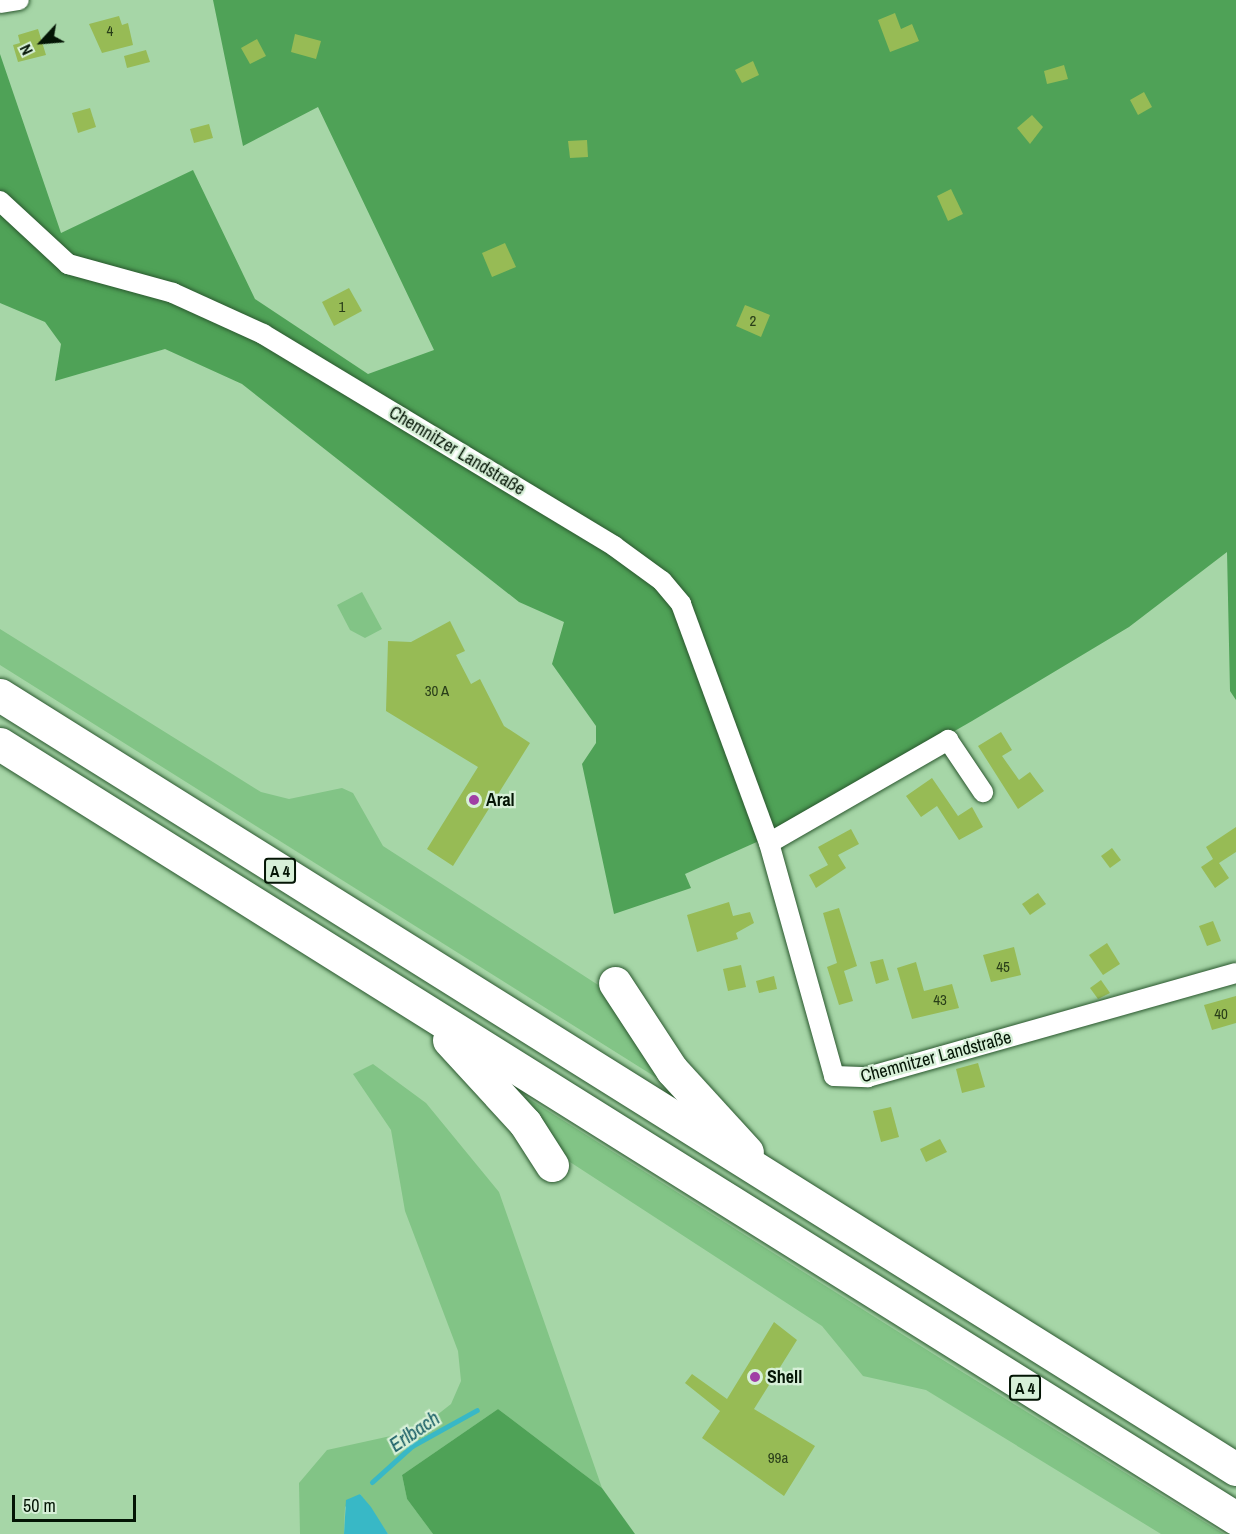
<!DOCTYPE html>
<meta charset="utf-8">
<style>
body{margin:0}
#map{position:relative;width:1236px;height:1534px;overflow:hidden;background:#a6d6a7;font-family:"Archivo Narrow",sans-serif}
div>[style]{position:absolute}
.green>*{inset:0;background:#82c486}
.forest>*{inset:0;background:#4fa257}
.water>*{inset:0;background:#38b8c6}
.stream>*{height:5px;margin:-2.5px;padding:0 2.5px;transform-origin:2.5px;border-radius:2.5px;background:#38b8c6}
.building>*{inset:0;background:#97bb55}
.roads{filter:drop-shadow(0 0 2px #2b582f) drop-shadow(0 0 2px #2b582f)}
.street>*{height:20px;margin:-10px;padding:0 10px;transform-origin:10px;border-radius:10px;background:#fff}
.highway>*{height:33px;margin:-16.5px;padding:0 16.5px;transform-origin:16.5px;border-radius:16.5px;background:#fff}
.dots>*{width:16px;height:16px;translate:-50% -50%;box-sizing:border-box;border:3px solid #d7f0d8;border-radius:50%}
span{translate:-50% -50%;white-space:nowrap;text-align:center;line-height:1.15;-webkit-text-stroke:4.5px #d7f0d8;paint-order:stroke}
.number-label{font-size:15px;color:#293e19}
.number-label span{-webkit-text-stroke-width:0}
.shield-label span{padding:2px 4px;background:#d7f0d8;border:2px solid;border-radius:4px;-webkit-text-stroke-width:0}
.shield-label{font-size:16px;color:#041505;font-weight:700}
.street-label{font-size:18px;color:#041505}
.poi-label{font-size:18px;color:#041505;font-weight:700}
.left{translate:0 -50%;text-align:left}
.water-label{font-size:20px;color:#1a5f66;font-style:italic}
.north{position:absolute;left:12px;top:12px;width:60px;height:60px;-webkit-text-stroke:4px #d7f0d8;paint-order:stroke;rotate:244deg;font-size:16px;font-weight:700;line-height:24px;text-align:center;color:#041505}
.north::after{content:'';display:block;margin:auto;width:21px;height:27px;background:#041505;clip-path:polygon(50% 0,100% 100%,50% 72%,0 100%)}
.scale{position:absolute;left:12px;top:1495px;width:124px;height:27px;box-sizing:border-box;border:3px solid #041505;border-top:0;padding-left:8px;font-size:18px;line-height:21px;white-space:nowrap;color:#041505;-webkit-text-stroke:4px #d7f0d8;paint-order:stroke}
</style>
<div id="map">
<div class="green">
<div style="clip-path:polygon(362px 592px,382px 629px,365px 638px,350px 630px,337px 605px)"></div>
<div style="clip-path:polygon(0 629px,261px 792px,289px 799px,342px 788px,353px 793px,383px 846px,609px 992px,684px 1095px,0 665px)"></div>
<div style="clip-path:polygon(373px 1064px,426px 1103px,499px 1192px,602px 1488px,498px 1409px,402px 1475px,407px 1499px,433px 1534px,388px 1534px,360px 1494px,345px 1507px,344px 1534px,300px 1534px,299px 1483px,327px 1450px,418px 1430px,451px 1404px,461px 1381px,458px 1351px,405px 1211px,391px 1130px,353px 1074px)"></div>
<div style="clip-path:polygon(526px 1097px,943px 1360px,1224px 1534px,1161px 1534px,926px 1390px,863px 1376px,822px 1326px,570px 1162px,522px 1098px)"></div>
</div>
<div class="forest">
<div style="clip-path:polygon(213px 0,1236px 0,1236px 700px,1230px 691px,1227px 552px,1129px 627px,972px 721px,777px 833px,685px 874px,691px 888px,614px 914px,582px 764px,596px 743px,596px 726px,552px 664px,564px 622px,519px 602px,242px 384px,165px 349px,55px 381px,61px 344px,45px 322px,0 303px,0 54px,61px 233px,193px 170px,255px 299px,368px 374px,434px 350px,318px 107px,243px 146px)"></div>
<div style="clip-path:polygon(498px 1409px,602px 1488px,635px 1534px,433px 1534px,407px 1499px,402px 1475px)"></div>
</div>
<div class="water">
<div style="clip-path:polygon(360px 1494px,371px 1507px,388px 1534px,344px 1534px,346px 1500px)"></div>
</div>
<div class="stream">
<div style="left:372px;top:1482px;width:54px;rotate:-42deg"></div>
<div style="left:412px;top:1446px;width:74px;rotate:-29deg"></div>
</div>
<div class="building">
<div style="clip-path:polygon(895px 13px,901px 29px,912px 24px,919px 41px,890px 52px,878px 20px)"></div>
<div style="clip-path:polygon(119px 16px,122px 25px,128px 23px,133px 45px,102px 53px,89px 24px)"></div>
<div style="clip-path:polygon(38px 29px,46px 55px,18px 62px,13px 45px,20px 43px,18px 35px)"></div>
<div style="clip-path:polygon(295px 34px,321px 41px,316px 59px,291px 52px)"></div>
<div style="clip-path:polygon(257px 39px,266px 56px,250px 64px,241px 48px)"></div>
<div style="clip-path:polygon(146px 50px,150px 62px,127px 68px,124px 56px)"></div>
<div style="clip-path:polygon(753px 61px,759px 75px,742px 83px,735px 70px)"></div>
<div style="clip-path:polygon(1064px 65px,1068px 79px,1047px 84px,1044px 71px)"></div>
<div style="clip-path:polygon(1144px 92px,1152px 107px,1138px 115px,1130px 100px)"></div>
<div style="clip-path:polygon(90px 108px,96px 127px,78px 133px,72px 113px)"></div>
<div style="clip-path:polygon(1032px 115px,1043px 127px,1030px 144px,1017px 128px)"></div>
<div style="clip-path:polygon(209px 124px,213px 138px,194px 143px,190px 129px)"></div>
<div style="clip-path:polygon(587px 140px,588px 157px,570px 158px,568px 141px)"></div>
<div style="clip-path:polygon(951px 189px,963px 214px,948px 221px,937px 196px)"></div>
<div style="clip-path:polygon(505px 243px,516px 267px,492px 277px,482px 253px)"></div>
<div style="clip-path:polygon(349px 288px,362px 311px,334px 326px,322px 302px)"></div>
<div style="clip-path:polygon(745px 305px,770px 315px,761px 337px,736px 326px)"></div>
<div style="clip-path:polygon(450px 621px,465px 651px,456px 655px,471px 684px,480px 679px,504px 726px,530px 743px,453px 866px,427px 849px,478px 767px,386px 711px,388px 641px,411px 642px)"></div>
<div style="clip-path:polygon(1001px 732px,1012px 750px,1002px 756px,1019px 780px,1030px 772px,1044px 791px,1018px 809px,978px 746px)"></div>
<div style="clip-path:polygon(932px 778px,958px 816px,972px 807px,983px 827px,959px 840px,937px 806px,921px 817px,906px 796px)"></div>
<div style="clip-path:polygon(1236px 827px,1236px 852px,1219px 863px,1229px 878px,1215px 888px,1201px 867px,1213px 859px,1206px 847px)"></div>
<div style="clip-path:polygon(851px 829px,859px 844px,838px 855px,846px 868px,816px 888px,809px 875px,828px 865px,818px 847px)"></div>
<div style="clip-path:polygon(1112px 848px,1121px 860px,1110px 868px,1101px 856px)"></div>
<div style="clip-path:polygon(1038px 893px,1046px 904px,1030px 915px,1022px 904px)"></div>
<div style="clip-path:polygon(729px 902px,733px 916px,750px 912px,754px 923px,736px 933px,738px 939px,697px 952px,687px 915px)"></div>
<div style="clip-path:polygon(839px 908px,857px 966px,844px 971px,853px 1001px,839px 1005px,827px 967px,837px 963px,823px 913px)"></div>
<div style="clip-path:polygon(1213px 921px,1221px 941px,1207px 946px,1199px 926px)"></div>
<div style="clip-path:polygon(1107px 943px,1120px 964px,1103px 975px,1089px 955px)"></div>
<div style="clip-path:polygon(1014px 947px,1021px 975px,991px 982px,983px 955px)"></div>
<div style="clip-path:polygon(883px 959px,889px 980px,876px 984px,870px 962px)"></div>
<div style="clip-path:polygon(916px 962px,924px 991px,952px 984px,959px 1008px,912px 1019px,897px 968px)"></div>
<div style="clip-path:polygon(741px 965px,746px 987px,728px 991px,723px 969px)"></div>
<div style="clip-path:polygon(774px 976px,777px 989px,759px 993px,756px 981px)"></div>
<div style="clip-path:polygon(1101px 980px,1110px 993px,1098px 999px,1090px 988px)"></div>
<div style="clip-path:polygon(1236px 996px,1236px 1023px,1212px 1030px,1204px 1005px)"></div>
<div style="clip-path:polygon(978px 1063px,985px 1087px,962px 1093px,956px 1069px)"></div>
<div style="clip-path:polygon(891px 1107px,899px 1137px,881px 1142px,873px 1111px)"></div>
<div style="clip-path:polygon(940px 1139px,947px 1152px,926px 1162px,920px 1149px)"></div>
<div style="clip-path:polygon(774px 1322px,797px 1340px,754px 1409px,815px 1446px,784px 1496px,702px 1438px,720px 1411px,685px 1383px,692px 1374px,727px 1399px)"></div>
</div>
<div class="roads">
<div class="street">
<div style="left:0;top:3px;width:19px;rotate:-9deg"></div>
<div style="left:0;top:201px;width:93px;rotate:42.8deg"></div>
<div style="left:68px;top:264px;width:109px;rotate:15.4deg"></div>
<div style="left:173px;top:293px;width:99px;rotate:24.5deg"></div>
<div style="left:263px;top:334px;width:410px;rotate:31.1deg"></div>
<div style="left:614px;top:546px;width:59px;rotate:36.1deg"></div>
<div style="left:662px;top:581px;width:30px;rotate:50deg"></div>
<div style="left:681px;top:604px;width:255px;rotate:69.8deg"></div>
<div style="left:769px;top:843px;width:242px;rotate:74.4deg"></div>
<div style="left:834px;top:1076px;width:34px;rotate:2deg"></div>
<div style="left:868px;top:1077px;width:382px;rotate:-15.8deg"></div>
<div style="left:769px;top:843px;width:207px;rotate:-29.9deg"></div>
<div style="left:948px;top:740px;width:63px;rotate:56.1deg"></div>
</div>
<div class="highway">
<div style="left:0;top:695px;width:1458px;rotate:32.06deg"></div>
<div style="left:0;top:744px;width:1458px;rotate:32.06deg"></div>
<div style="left:615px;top:983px;width:104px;rotate:56.8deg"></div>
<div style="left:672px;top:1070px;width:111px;rotate:47.6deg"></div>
<div style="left:449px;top:1040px;width:113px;rotate:47.5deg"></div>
<div style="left:525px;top:1123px;width:50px;rotate:57.3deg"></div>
</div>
</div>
<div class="dots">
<div style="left:474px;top:800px;background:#a03ea5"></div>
<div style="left:755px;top:1377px;background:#a03ea5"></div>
</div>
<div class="number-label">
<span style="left:110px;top:31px">4</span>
<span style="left:342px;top:307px">1</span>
<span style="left:753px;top:321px">2</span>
<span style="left:437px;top:691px">30 A</span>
<span style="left:1003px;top:967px">45</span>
<span style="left:940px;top:1000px">43</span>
<span style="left:1221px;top:1014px">40</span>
<span style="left:778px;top:1458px">99a</span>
</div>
<div class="shield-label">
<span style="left:280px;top:871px">A 4</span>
<span style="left:1025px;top:1388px">A 4</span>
</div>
<div class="street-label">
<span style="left:457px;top:451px;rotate:31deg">Chemnitzer Landstraße</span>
<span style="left:936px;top:1057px;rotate:-15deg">Chemnitzer Landstraße</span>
</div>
<div class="poi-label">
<span class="left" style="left:486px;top:800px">Aral</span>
<span class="left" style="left:767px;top:1377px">Shell</span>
</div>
<div class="water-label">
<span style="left:414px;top:1431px;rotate:-34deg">Erlbach</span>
</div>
<div class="north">N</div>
<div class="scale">50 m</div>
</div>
